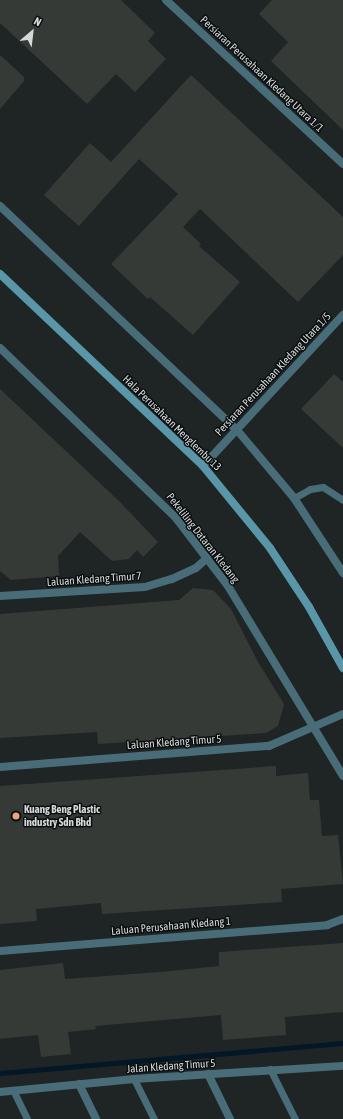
<!DOCTYPE html>
<style>
body{margin:0}
#map{position:relative;width:343px;height:1119px;overflow:hidden;background:#1f2525;font-family:"Asap Condensed",sans-serif}
div>[style]{position:absolute}
.stream>*{height:4.5px;margin:-2.25px;padding:0 2.25px;transform-origin:2.25px;border-radius:2.25px;background:#041727}
.building>*{inset:0;background:#353a37}
.lane>*{height:7px;margin:-3.5px;padding:0 3.5px;transform-origin:3.5px;border-radius:3.5px;background:#486d78}
.street>*{height:8px;margin:-4px;padding:0 4px;transform-origin:4px;border-radius:4px;background:#486d78}
.secondary>*{height:8px;margin:-4px;padding:0 4px;transform-origin:4px;border-radius:4px;background:#5996a8}
.dots>*{width:11px;height:11px;translate:-50% -50%;box-sizing:border-box;border:2px solid #0b0e0e;border-radius:50%}
span{translate:-50% -50%;white-space:nowrap;text-align:center;line-height:1.15;-webkit-text-stroke:3px #0b0e0e;paint-order:stroke}
.street-label{font-size:11px;color:#d5d9d9}
.poi-label{font-size:11px;color:#d5d9d9;font-weight:700}
.left{translate:0 -50%;text-align:left}
.north{position:absolute;left:12px;top:12px;width:40px;height:40px;-webkit-text-stroke:3px #0b0e0e;paint-order:stroke;rotate:28deg;font-size:11px;font-weight:700;line-height:16px;text-align:center;color:#d5d9d9}
.north::after{content:'';display:block;margin:auto;width:14px;height:18px;background:#d5d9d9;clip-path:polygon(50% 0,100% 100%,50% 72%,0 100%)}
</style>
<div id="map">
<div class="stream">
<div style="left:0;top:1073px;width:344px;rotate:-5deg"></div>
</div>
<div class="building">
<div style="clip-path:polygon(0 0,121px 0,155px 33px,148px 41px,166px 59px,135px 92px,116px 74px,87px 104px,0 23px)"></div>
<div style="clip-path:polygon(272px 0,343px 0,343px 130px,271px 61px,288px 42px,259px 14px)"></div>
<div style="clip-path:polygon(0 55px,24px 77px,24px 81px,0 109px)"></div>
<div style="clip-path:polygon(191px 75px,343px 217px,343px 255px,298px 302px,200px 209px,183px 227px,201px 244px,199px 246px,240px 282px,193px 335px,150px 297px,148px 299px,111px 264px,178px 194px,139px 159px,79px 226px,44px 195px,90px 143px,111px 162px)"></div>
<div style="clip-path:polygon(334px 374px,343px 382px,343px 448px,301px 409px)"></div>
<div style="clip-path:polygon(0 389px,120px 502px,158px 542px,143px 557px,137px 550px,129px 559px,112px 561px,80px 532px,58px 556px,59px 576px,11px 580px,0 571px)"></div>
<div style="clip-path:polygon(193px 588px,213px 590px,231px 609px,258px 662px,284px 704px,278px 726px,266px 733px,98px 744px,97px 732px,0 738px,0 614px,179px 600px)"></div>
<div style="clip-path:polygon(276px 766px,276px 776px,308px 773px,310px 800px,319px 800px,322px 836px,338px 835px,343px 884px,281px 889px,282px 902px,102px 914px,101px 903px,36px 909px,37px 921px,0 924px,0 786px)"></div>
<div style="clip-path:polygon(343px 943px,343px 1012px,285px 1017px,286px 1035px,223px 1040px,221px 1015px,95px 1026px,96px 1029px,68px 1032px,71px 1054px,41px 1057px,38px 1035px,0 1039px,0 970px,63px 963px,65px 979px,160px 972px,219px 966px,219px 952px)"></div>
</div>
<div class="lane">
<div style="left:294px;top:498px;width:18px;rotate:-29deg"></div>
<div style="left:310px;top:489px;width:13px;rotate:-9deg"></div>
<div style="left:323px;top:487px;width:24px;rotate:33deg"></div>
<div style="left:270px;top:1069px;width:56px;rotate:63.4deg"></div>
<div style="left:134px;top:1079px;width:45px;rotate:63.4deg"></div>
<div style="left:13px;top:1090px;width:32px;rotate:64deg"></div>
</div>
<div class="street">
<div style="left:166px;top:0;width:241px;rotate:42.8deg"></div>
<div style="left:0;top:206px;width:326px;rotate:43.4deg"></div>
<div style="left:237px;top:430px;width:89px;rotate:50deg"></div>
<div style="left:294px;top:498px;width:90px;rotate:56.8deg"></div>
<div style="left:0;top:348px;width:245px;rotate:44deg"></div>
<div style="left:176px;top:518px;width:86px;rotate:52.6deg"></div>
<div style="left:228px;top:586px;width:222px;rotate:58.8deg"></div>
<div style="left:203px;top:466px;width:206px;rotate:-47.2deg"></div>
<div style="left:0;top:596px;width:145px;rotate:-3.6deg"></div>
<div style="left:145px;top:587px;width:28px;rotate:-17deg"></div>
<div style="left:172px;top:579px;width:26px;rotate:-25deg"></div>
<div style="left:196px;top:568px;width:15px;rotate:-42deg"></div>
<div style="left:0;top:767px;width:270px;rotate:-4.5deg"></div>
<div style="left:269px;top:746px;width:81px;rotate:-23.4deg"></div>
<div style="left:0;top:951px;width:328px;rotate:-4.5deg"></div>
<div style="left:327px;top:925px;width:17px;rotate:-21deg"></div>
<div style="left:208px;top:1074px;width:50px;rotate:63.9deg"></div>
<div style="left:79px;top:1084px;width:39px;rotate:64deg"></div>
<div style="left:0;top:1092px;width:135px;rotate:-5.5deg"></div>
<div style="left:134px;top:1079px;width:209px;rotate:-3.6deg"></div>
</div>
<div class="secondary">
<div style="left:0;top:274px;width:279px;rotate:43.4deg"></div>
<div style="left:203px;top:466px;width:106px;rotate:50.7deg"></div>
<div style="left:270px;top:548px;width:71px;rotate:56.5deg"></div>
<div style="left:309px;top:607px;width:70px;rotate:60.9deg"></div>
</div>
<div class="dots">
<div style="left:16px;top:816px;background:#f1a17c"></div>
</div>
<div class="street-label">
<span style="left:262px;top:74px;rotate:43deg">Persiaran Perusahaan Kledang Utara 1/1</span>
<span style="left:273px;top:374px;rotate:-47deg">Persiaran Perusahaan Kledang Utara 1/5</span>
<span style="left:172px;top:423px;rotate:44deg">Hala Perusahaan Menglembu 13</span>
<span style="left:203px;top:538px;rotate:52deg">Pekeliling Dataran Kledang</span>
<span style="left:94px;top:579px;rotate:-4deg">Laluan Kledang Timur 7</span>
<span style="left:174px;top:742px;rotate:-4deg">Laluan Kledang Timur 5</span>
<span style="left:171px;top:926px;rotate:-5deg">Laluan Perusahaan Kledang 1</span>
<span style="left:171px;top:1066px;rotate:-4deg">Jalan Kledang Timur 5</span>
</div>
<div class="poi-label">
<span class="left" style="left:24px;top:816px">Kuang Beng Plastic<br>industry Sdn Bhd</span>
</div>
<div class="north">N</div>
</div>
